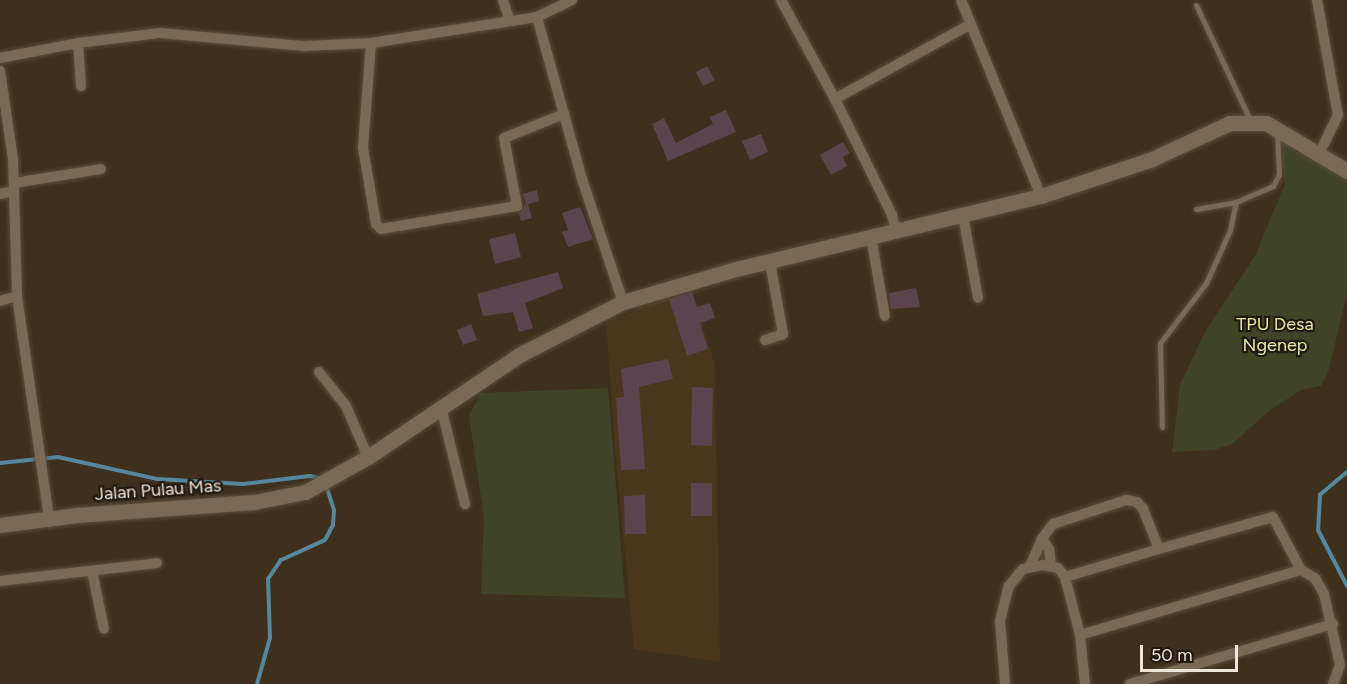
<!DOCTYPE html>
<style>
body{margin:0}
#map{position:relative;width:1347px;height:684px;overflow:hidden;background:#3f2f1d;font-family:Figtree,sans-serif}
div>[style]{position:absolute}
.built>*{inset:0;background:#4a361d}
.green>*{inset:0;background:#404427}
.stream>*{height:4px;margin:-2px;padding:0 2px;transform-origin:2px;border-radius:2px;background:#55889f}
.building>*{inset:0;background:#5c444f}
.roads{filter:drop-shadow(0 0 2px #5a4d3c) drop-shadow(0 0 2px #5a4d3c)}
.lane>*{height:5px;margin:-2.5px;padding:0 2.5px;transform-origin:2.5px;border-radius:2.5px;background:#7a6955}
.street>*{height:10px;margin:-5px;padding:0 5px;transform-origin:5px;border-radius:5px;background:#7a6955}
.secondary>*{height:15px;margin:-7.5px;padding:0 7.5px;transform-origin:7.5px;border-radius:7.5px;background:#7a6955}
span{translate:-50% -50%;white-space:nowrap;text-align:center;line-height:1.15;-webkit-text-stroke:4.5px #201911;paint-order:stroke}
.park-label{font-size:18px;color:#e1eca3}
.street-label{font-size:18px;color:#efe5da}
.scale{position:absolute;left:1140px;top:645px;width:98px;height:27px;box-sizing:border-box;border:3px solid #efe5da;border-top:0;padding-left:8px;font-size:18px;line-height:21px;white-space:nowrap;color:#efe5da;-webkit-text-stroke:4px #201911;paint-order:stroke}
</style>
<div id="map">
<div class="built">
<div style="clip-path:polygon(691px 288px,715px 365px,720px 662px,634px 649px,615px 447px,606px 323px)"></div>
</div>
<div class="green">
<div style="clip-path:polygon(1280px 141px,1347px 181px,1347px 294px,1329px 369px,1321px 386px,1301px 390px,1269px 411px,1232px 444px,1214px 450px,1172px 452px,1180px 385px,1206px 330px,1255px 256px,1285px 184px)"></div>
<div style="clip-path:polygon(608px 388px,625px 598px,481px 594px,484px 518px,469px 416px,481px 393px)"></div>
</div>
<div class="stream">
<div style="left:0;top:463px;width:58px;rotate:-5.9deg"></div>
<div style="left:58px;top:457px;width:101px;rotate:12.5deg"></div>
<div style="left:157px;top:479px;width:86px;rotate:3.3deg"></div>
<div style="left:243px;top:484px;width:67px;rotate:-6.8deg"></div>
<div style="left:310px;top:476px;width:9px;rotate:13deg"></div>
<div style="left:1347px;top:472px;width:35px;rotate:140deg"></div>
<div style="left:1320px;top:495px;width:35px;rotate:93deg"></div>
<div style="left:1318px;top:530px;width:63px;rotate:62.6deg"></div>
<div style="left:257px;top:684px;width:48px;rotate:-74.2deg"></div>
<div style="left:270px;top:638px;width:59px;rotate:-91.9deg"></div>
<div style="left:268px;top:579px;width:23px;rotate:-56deg"></div>
<div style="left:281px;top:560px;width:48px;rotate:-24.4deg"></div>
<div style="left:325px;top:540px;width:17px;rotate:-62deg"></div>
<div style="left:333px;top:525px;width:15px;rotate:-86deg"></div>
<div style="left:334px;top:510px;width:25px;rotate:-108deg"></div>
</div>
<div class="building">
<div style="clip-path:polygon(707px 66px,715px 80px,703px 86px,696px 72px)"></div>
<div style="clip-path:polygon(726px 110px,736px 132px,668px 161px,652px 124px,664px 118px,676px 143px,713px 124px,710px 117px)"></div>
<div style="clip-path:polygon(761px 134px,768px 152px,750px 160px,742px 141px)"></div>
<div style="clip-path:polygon(843px 142px,850px 153px,843px 157px,847px 166px,831px 175px,820px 155px)"></div>
<div style="clip-path:polygon(537px 190px,539px 201px,528px 204px,532px 218px,521px 221px,519px 213px,526px 203px,523px 194px)"></div>
<div style="clip-path:polygon(580px 207px,593px 239px,568px 247px,562px 232px,568px 230px,562px 213px)"></div>
<div style="clip-path:polygon(515px 233px,521px 257px,495px 264px,489px 239px)"></div>
<div style="clip-path:polygon(558px 272px,563px 288px,525px 303px,533px 328px,519px 332px,513px 312px,483px 316px,477px 294px)"></div>
<div style="clip-path:polygon(916px 288px,920px 307px,891px 309px,889px 293px)"></div>
<div style="clip-path:polygon(692px 292px,697px 307px,710px 303px,715px 318px,700px 323px,708px 349px,687px 356px,669px 299px)"></div>
<div style="clip-path:polygon(471px 324px,477px 340px,463px 345px,457px 330px)"></div>
<div style="clip-path:polygon(668px 359px,673px 379px,639px 387px,645px 469px,621px 470px,616px 398px,624px 397px,621px 369px)"></div>
<div style="clip-path:polygon(692px 387px,713px 388px,712px 446px,691px 445px)"></div>
<div style="clip-path:polygon(691px 483px,712px 483px,712px 516px,691px 516px)"></div>
<div style="clip-path:polygon(645px 495px,646px 534px,625px 534px,624px 496px)"></div>
</div>
<div class="roads">
<div class="lane">
<div style="left:1196px;top:5px;width:127px;rotate:64.8deg"></div>
<div style="left:1196px;top:209px;width:41px;rotate:-9.9deg"></div>
<div style="left:1236px;top:202px;width:40px;rotate:-23.4deg"></div>
<div style="left:1273px;top:186px;width:13px;rotate:-63deg"></div>
<div style="left:1279px;top:174px;width:41px;rotate:-92.8deg"></div>
<div style="left:1162px;top:427px;width:84px;rotate:-91.4deg"></div>
<div style="left:1160px;top:343px;width:76px;rotate:-52.5deg"></div>
<div style="left:1206px;top:283px;width:58px;rotate:-65.6deg"></div>
<div style="left:1230px;top:230px;width:29px;rotate:-78deg"></div>
</div>
<div class="street">
<div style="left:503px;top:0;width:22px;rotate:72deg"></div>
<div style="left:781px;top:0;width:113px;rotate:61.4deg"></div>
<div style="left:835px;top:99px;width:129px;rotate:63.8deg"></div>
<div style="left:892px;top:215px;width:16px;rotate:76deg"></div>
<div style="left:961px;top:0;width:212px;rotate:67.8deg"></div>
<div style="left:1317px;top:0;width:117px;rotate:79.7deg"></div>
<div style="left:1338px;top:115px;width:41px;rotate:115.9deg"></div>
<div style="left:537px;top:17px;width:168px;rotate:74.5deg"></div>
<div style="left:582px;top:179px;width:130px;rotate:71.6deg"></div>
<div style="left:78px;top:43px;width:43px;rotate:86deg"></div>
<div style="left:371px;top:43px;width:105px;rotate:94.4deg"></div>
<div style="left:363px;top:148px;width:77px;rotate:80.3deg"></div>
<div style="left:376px;top:224px;width:7px;rotate:45deg"></div>
<div style="left:381px;top:229px;width:138px;rotate:-9.6deg"></div>
<div style="left:517px;top:206px;width:69px;rotate:-100.8deg"></div>
<div style="left:504px;top:138px;width:65px;rotate:-21.8deg"></div>
<div style="left:0;top:58px;width:79px;rotate:-10.9deg"></div>
<div style="left:78px;top:43px;width:83px;rotate:-7deg"></div>
<div style="left:160px;top:33px;width:145px;rotate:5.2deg"></div>
<div style="left:304px;top:46px;width:67px;rotate:-2.6deg"></div>
<div style="left:371px;top:43px;width:168px;rotate:-8.9deg"></div>
<div style="left:537px;top:17px;width:39px;rotate:-26deg"></div>
<div style="left:0;top:71px;width:89px;rotate:81.6deg"></div>
<div style="left:13px;top:159px;width:137px;rotate:88.3deg"></div>
<div style="left:17px;top:296px;width:224px;rotate:81.8deg"></div>
<div style="left:835px;top:99px;width:153px;rotate:-28.9deg"></div>
<div style="left:14px;top:183px;width:88px;rotate:-9.1deg"></div>
<div style="left:0;top:194px;width:13px;rotate:-13deg"></div>
<div style="left:963px;top:216px;width:83px;rotate:79.6deg"></div>
<div style="left:871px;top:237px;width:80px;rotate:80deg"></div>
<div style="left:0;top:301px;width:18px;rotate:-16deg"></div>
<div style="left:765px;top:340px;width:19px;rotate:-18deg"></div>
<div style="left:783px;top:334px;width:73px;rotate:-100.2deg"></div>
<div style="left:319px;top:372px;width:43px;rotate:51.5deg"></div>
<div style="left:346px;top:406px;width:56px;rotate:66.7deg"></div>
<div style="left:441px;top:407px;width:100px;rotate:76.1deg"></div>
<div style="left:1042px;top:539px;width:12px;rotate:55deg"></div>
<div style="left:1049px;top:549px;width:16px;rotate:83deg"></div>
<div style="left:1030px;top:566px;width:30px;rotate:-66deg"></div>
<div style="left:1042px;top:539px;width:19px;rotate:-54deg"></div>
<div style="left:1053px;top:524px;width:77px;rotate:-18.2deg"></div>
<div style="left:1126px;top:500px;width:11px;rotate:10deg"></div>
<div style="left:1137px;top:502px;width:9px;rotate:49deg"></div>
<div style="left:1143px;top:509px;width:43px;rotate:68.2deg"></div>
<div style="left:1159px;top:549px;width:118px;rotate:-15.7deg"></div>
<div style="left:1273px;top:517px;width:60px;rotate:62.2deg"></div>
<div style="left:1301px;top:570px;width:16px;rotate:30deg"></div>
<div style="left:1315px;top:578px;width:18px;rotate:61deg"></div>
<div style="left:1324px;top:594px;width:73px;rotate:77.3deg"></div>
<div style="left:1340px;top:665px;width:20px;rotate:110deg"></div>
<div style="left:92px;top:571px;width:59px;rotate:78.3deg"></div>
<div style="left:1065px;top:577px;width:98px;rotate:-16.6deg"></div>
<div style="left:0;top:581px;width:158px;rotate:-6.5deg"></div>
<div style="left:1080px;top:635px;width:230px;rotate:-16.4deg"></div>
<div style="left:1005px;top:684px;width:63px;rotate:-94.5deg"></div>
<div style="left:1000px;top:621px;width:36px;rotate:-76deg"></div>
<div style="left:1009px;top:586px;width:22px;rotate:-51deg"></div>
<div style="left:1023px;top:569px;width:20px;rotate:-11deg"></div>
<div style="left:1043px;top:565px;width:15px;rotate:11deg"></div>
<div style="left:1058px;top:568px;width:11px;rotate:52deg"></div>
<div style="left:1065px;top:577px;width:60px;rotate:75.5deg"></div>
<div style="left:1080px;top:635px;width:49px;rotate:84.2deg"></div>
<div style="left:1130px;top:684px;width:212px;rotate:-16.5deg"></div>
</div>
<div class="secondary">
<div style="left:0;top:525px;width:78px;rotate:-7.4deg"></div>
<div style="left:77px;top:515px;width:177px;rotate:-4.2deg"></div>
<div style="left:254px;top:502px;width:52px;rotate:-11.1deg"></div>
<div style="left:305px;top:492px;width:72px;rotate:-29.1deg"></div>
<div style="left:368px;top:457px;width:182px;rotate:-34deg"></div>
<div style="left:519px;top:355px;width:117px;rotate:-27deg"></div>
<div style="left:623px;top:302px;width:118px;rotate:-16.3deg"></div>
<div style="left:736px;top:269px;width:314px;rotate:-13.5deg"></div>
<div style="left:1041px;top:196px;width:117px;rotate:-18.4deg"></div>
<div style="left:1152px;top:159px;width:86px;rotate:-24.8deg"></div>
<div style="left:1230px;top:123px;width:36px"></div>
<div style="left:1266px;top:123px;width:94px;rotate:30.7deg"></div>
</div>
</div>
<div class="park-label">
<span style="left:1275px;top:335px">TPU Desa<br>Ngenep</span>
</div>
<div class="street-label">
<span style="left:158px;top:490px;rotate:-4deg">Jalan Pulau Mas</span>
</div>
<div class="scale">50 m</div>
</div>
